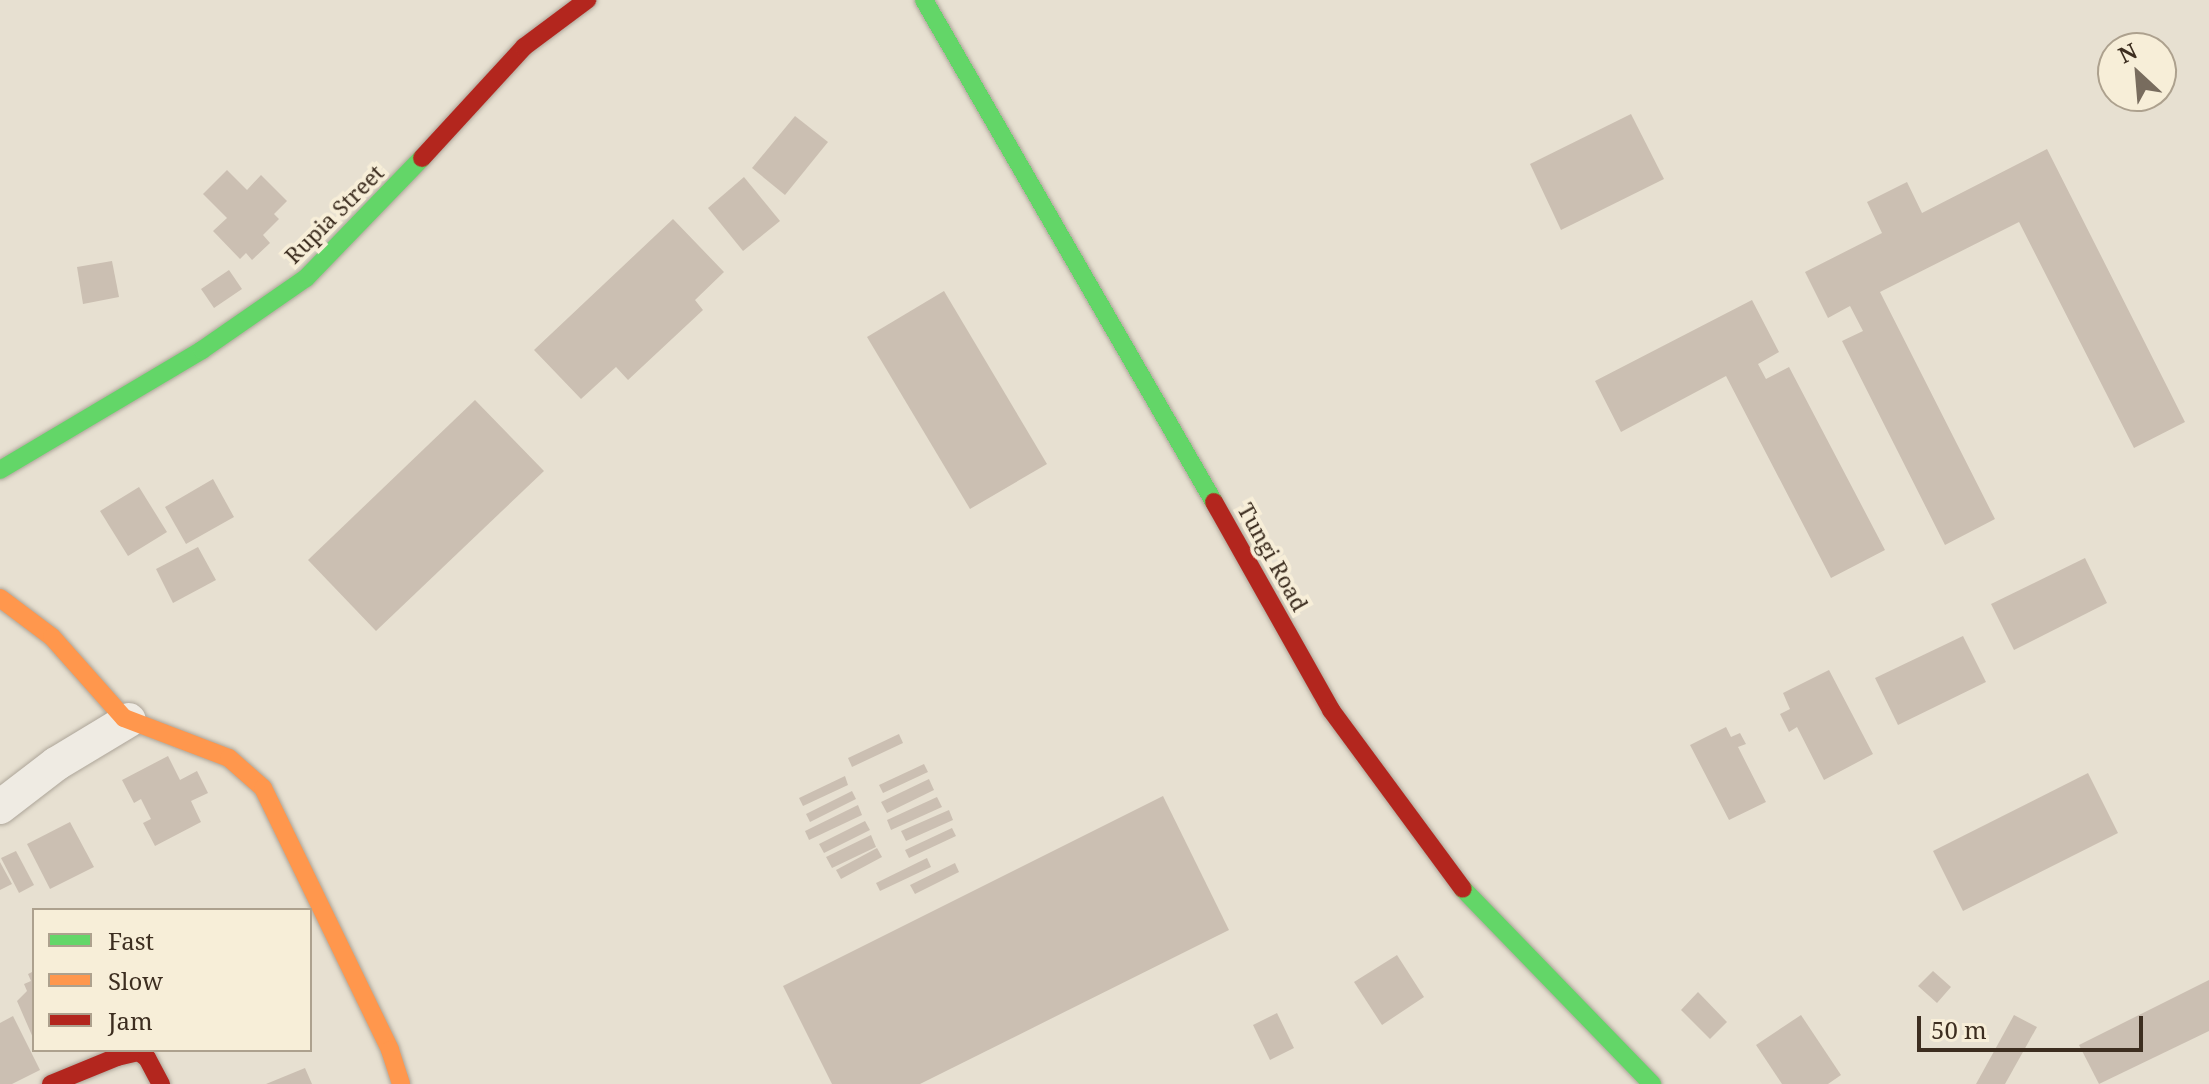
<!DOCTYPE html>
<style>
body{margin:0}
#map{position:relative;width:2209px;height:1084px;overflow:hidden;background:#e7e0d1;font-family:"Noto Serif",serif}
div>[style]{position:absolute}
.building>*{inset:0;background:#cbbfb2}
.roads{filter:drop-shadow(0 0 2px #ada599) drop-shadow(0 0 2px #ada599)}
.street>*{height:34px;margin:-17px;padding:0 17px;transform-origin:17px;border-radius:17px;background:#efebe3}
.fast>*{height:18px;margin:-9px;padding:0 9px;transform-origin:9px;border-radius:9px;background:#63d668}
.slow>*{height:18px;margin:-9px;padding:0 9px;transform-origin:9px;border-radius:9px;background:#ff974d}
.jam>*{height:18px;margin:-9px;padding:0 9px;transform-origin:9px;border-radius:9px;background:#b3261e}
span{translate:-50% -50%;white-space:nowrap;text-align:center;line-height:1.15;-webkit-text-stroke:8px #f7eed8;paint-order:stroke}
.street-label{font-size:22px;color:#3d2e20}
.legend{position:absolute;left:32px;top:908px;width:280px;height:144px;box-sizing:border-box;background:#f7eed8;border:2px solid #ada18e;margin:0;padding:10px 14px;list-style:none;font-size:24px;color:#3d2e20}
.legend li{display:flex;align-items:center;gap:16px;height:40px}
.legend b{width:40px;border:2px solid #ada18e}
.north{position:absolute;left:2097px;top:32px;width:80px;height:80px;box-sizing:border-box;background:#f7eed8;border:2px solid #ada18e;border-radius:50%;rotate:334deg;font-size:22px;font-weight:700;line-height:32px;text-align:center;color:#3d2e20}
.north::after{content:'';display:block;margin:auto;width:28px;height:36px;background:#786c5e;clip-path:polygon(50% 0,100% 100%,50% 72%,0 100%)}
.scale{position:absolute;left:1917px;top:1016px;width:226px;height:36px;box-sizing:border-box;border:4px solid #3d2e20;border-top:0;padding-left:10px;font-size:24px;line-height:28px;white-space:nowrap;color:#3d2e20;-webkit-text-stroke:6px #f7eed8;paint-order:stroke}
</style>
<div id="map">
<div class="building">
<div style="clip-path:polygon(1631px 114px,1664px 179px,1561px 230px,1530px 164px)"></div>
<div style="clip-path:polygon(795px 116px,828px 142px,785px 195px,752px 168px)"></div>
<div style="clip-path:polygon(2047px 149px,2185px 422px,2134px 448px,2019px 222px,1880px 292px,1995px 519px,1945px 545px,1842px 341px,1863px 331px,1850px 306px,1828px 318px,1805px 272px,1882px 233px,1867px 202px,1907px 182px,1922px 213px)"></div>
<div style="clip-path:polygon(227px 170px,247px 190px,261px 175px,287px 201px,274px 214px,279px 219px,263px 235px,270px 243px,252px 260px,246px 253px,240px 259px,213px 231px,227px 218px,203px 194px)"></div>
<div style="clip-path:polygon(744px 177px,780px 221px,743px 251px,708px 208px)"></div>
<div style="clip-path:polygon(673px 219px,724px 272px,695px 300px,703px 310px,628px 380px,616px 367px,581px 399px,534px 350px)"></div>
<div style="clip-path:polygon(112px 261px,119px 297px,83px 304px,77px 267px)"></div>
<div style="clip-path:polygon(229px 270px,242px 289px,214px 308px,201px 289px)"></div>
<div style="clip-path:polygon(944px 291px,1047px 464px,970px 509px,867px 337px)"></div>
<div style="clip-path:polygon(1752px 300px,1779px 352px,1758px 364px,1766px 379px,1789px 367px,1885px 550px,1831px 578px,1726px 376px,1621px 432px,1595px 381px)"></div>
<div style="clip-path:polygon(475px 400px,544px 471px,376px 631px,308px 560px)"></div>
<div style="clip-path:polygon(213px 479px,234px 517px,186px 544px,165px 507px)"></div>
<div style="clip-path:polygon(139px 487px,167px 532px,128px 556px,100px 511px)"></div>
<div style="clip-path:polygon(198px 547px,216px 580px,173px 603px,156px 569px)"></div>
<div style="clip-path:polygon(2085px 558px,2107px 603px,2014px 650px,1991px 604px)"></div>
<div style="clip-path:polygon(1963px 636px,1986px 682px,1898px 725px,1875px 678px)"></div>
<div style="clip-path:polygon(1829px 670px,1873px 754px,1824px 780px,1797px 727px,1789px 732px,1780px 714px,1790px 709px,1783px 693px)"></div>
<div style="clip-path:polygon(1726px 727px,1731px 737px,1740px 733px,1746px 744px,1738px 747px,1766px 802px,1729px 820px,1690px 745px)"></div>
<div style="clip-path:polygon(899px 734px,903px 743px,852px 767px,848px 758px)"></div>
<div style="clip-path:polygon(168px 756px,180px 780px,197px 771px,208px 793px,191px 801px,201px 822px,155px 846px,143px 823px,151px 819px,141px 799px,134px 803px,122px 780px)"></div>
<div style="clip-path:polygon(924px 764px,928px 772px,883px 793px,879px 785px)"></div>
<div style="clip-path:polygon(2088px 773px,2118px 833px,1963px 911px,1933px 851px)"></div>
<div style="clip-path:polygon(845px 776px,848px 785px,803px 806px,799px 798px)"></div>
<div style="clip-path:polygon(929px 779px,934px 790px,887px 813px,881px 802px)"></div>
<div style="clip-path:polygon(852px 791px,856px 799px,810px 822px,806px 814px)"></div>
<div style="clip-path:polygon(1163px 796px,1229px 930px,920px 1084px,832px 1084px,783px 986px)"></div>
<div style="clip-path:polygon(937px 797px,942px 807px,891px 830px,887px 820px)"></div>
<div style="clip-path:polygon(858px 805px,862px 815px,809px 840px,805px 831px)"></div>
<div style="clip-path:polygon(949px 810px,953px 820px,906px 841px,901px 831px)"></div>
<div style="clip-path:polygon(865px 821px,870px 830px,824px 853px,819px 844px)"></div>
<div style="clip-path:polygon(70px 822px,94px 867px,50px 889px,27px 844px)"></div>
<div style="clip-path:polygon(952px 828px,956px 836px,909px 858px,905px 850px)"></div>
<div style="clip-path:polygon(871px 835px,876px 847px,832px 868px,826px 857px)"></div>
<div style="clip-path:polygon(877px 848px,882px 857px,841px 879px,836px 870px)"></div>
<div style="clip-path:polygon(16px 851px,34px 885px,19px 893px,1px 858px)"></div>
<div style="clip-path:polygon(927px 858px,931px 867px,880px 891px,876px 883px)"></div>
<div style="clip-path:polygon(0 862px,12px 884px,0 890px)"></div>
<div style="clip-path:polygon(955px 863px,959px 872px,915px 894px,910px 885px)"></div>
<div style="clip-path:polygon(1397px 955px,1424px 997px,1382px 1025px,1354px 982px)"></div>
<div style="clip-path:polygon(34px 971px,34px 1040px,17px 1001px,27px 991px,24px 984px,31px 981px,28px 974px)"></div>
<div style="clip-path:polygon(1933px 971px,1951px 987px,1937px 1003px,1918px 986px)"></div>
<div style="clip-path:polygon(2209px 980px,2209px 1031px,2099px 1084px,2079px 1045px)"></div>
<div style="clip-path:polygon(1698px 992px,1727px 1022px,1710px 1039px,1681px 1010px)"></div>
<div style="clip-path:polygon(1277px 1013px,1294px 1048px,1270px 1060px,1253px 1025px)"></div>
<div style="clip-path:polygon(1801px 1015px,1841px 1075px,1828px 1084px,1782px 1084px,1756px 1045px)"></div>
<div style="clip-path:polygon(2014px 1015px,2037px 1027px,2005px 1084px,1976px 1084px)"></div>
<div style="clip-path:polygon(13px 1016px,40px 1070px,12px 1084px,0 1084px,0 1023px)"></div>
<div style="clip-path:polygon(305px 1068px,312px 1084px,266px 1084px)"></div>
</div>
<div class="roads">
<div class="street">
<div style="left:0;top:807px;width:71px;rotate:-37.5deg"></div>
<div style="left:56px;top:764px;width:85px;rotate:-31.1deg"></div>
</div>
<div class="fast">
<div style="left:924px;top:0;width:580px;rotate:59.99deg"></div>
<div style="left:0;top:470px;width:235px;rotate:-30.7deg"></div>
<div style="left:202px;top:350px;width:126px;rotate:-34.7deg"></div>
<div style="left:306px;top:278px;width:167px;rotate:-46deg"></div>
<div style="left:1463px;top:889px;width:272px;rotate:45.9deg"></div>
</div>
<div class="slow">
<div style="left:0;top:598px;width:65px;rotate:36.9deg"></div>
<div style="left:52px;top:637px;width:108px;rotate:48.4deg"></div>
<div style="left:124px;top:718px;width:112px;rotate:20.9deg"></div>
<div style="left:229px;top:758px;width:45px;rotate:41.4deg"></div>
<div style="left:263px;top:788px;width:291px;rotate:64.1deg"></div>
<div style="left:390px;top:1050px;width:36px;rotate:72deg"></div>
</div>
<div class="jam">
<div style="left:422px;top:158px;width:151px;rotate:-47.4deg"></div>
<div style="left:524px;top:47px;width:79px;rotate:-36.7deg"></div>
<div style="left:1214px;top:502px;width:239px;rotate:60.6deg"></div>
<div style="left:1331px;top:710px;width:222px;rotate:53.6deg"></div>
<div style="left:51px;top:1084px;width:71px;rotate:-22.2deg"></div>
<div style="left:117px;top:1057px;width:23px;rotate:-13deg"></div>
<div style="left:139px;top:1052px;width:10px;rotate:37deg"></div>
<div style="left:147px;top:1058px;width:30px;rotate:62deg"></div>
</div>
</div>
<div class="street-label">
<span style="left:334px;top:214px;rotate:-45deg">Rupia Street</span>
<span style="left:1273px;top:557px;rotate:61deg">Tungi Road</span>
</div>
<ul class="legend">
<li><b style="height:10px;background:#63d668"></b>Fast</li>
<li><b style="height:10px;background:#ff974d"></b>Slow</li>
<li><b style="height:10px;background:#b3261e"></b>Jam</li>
</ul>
<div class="north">N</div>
<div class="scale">50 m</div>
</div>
